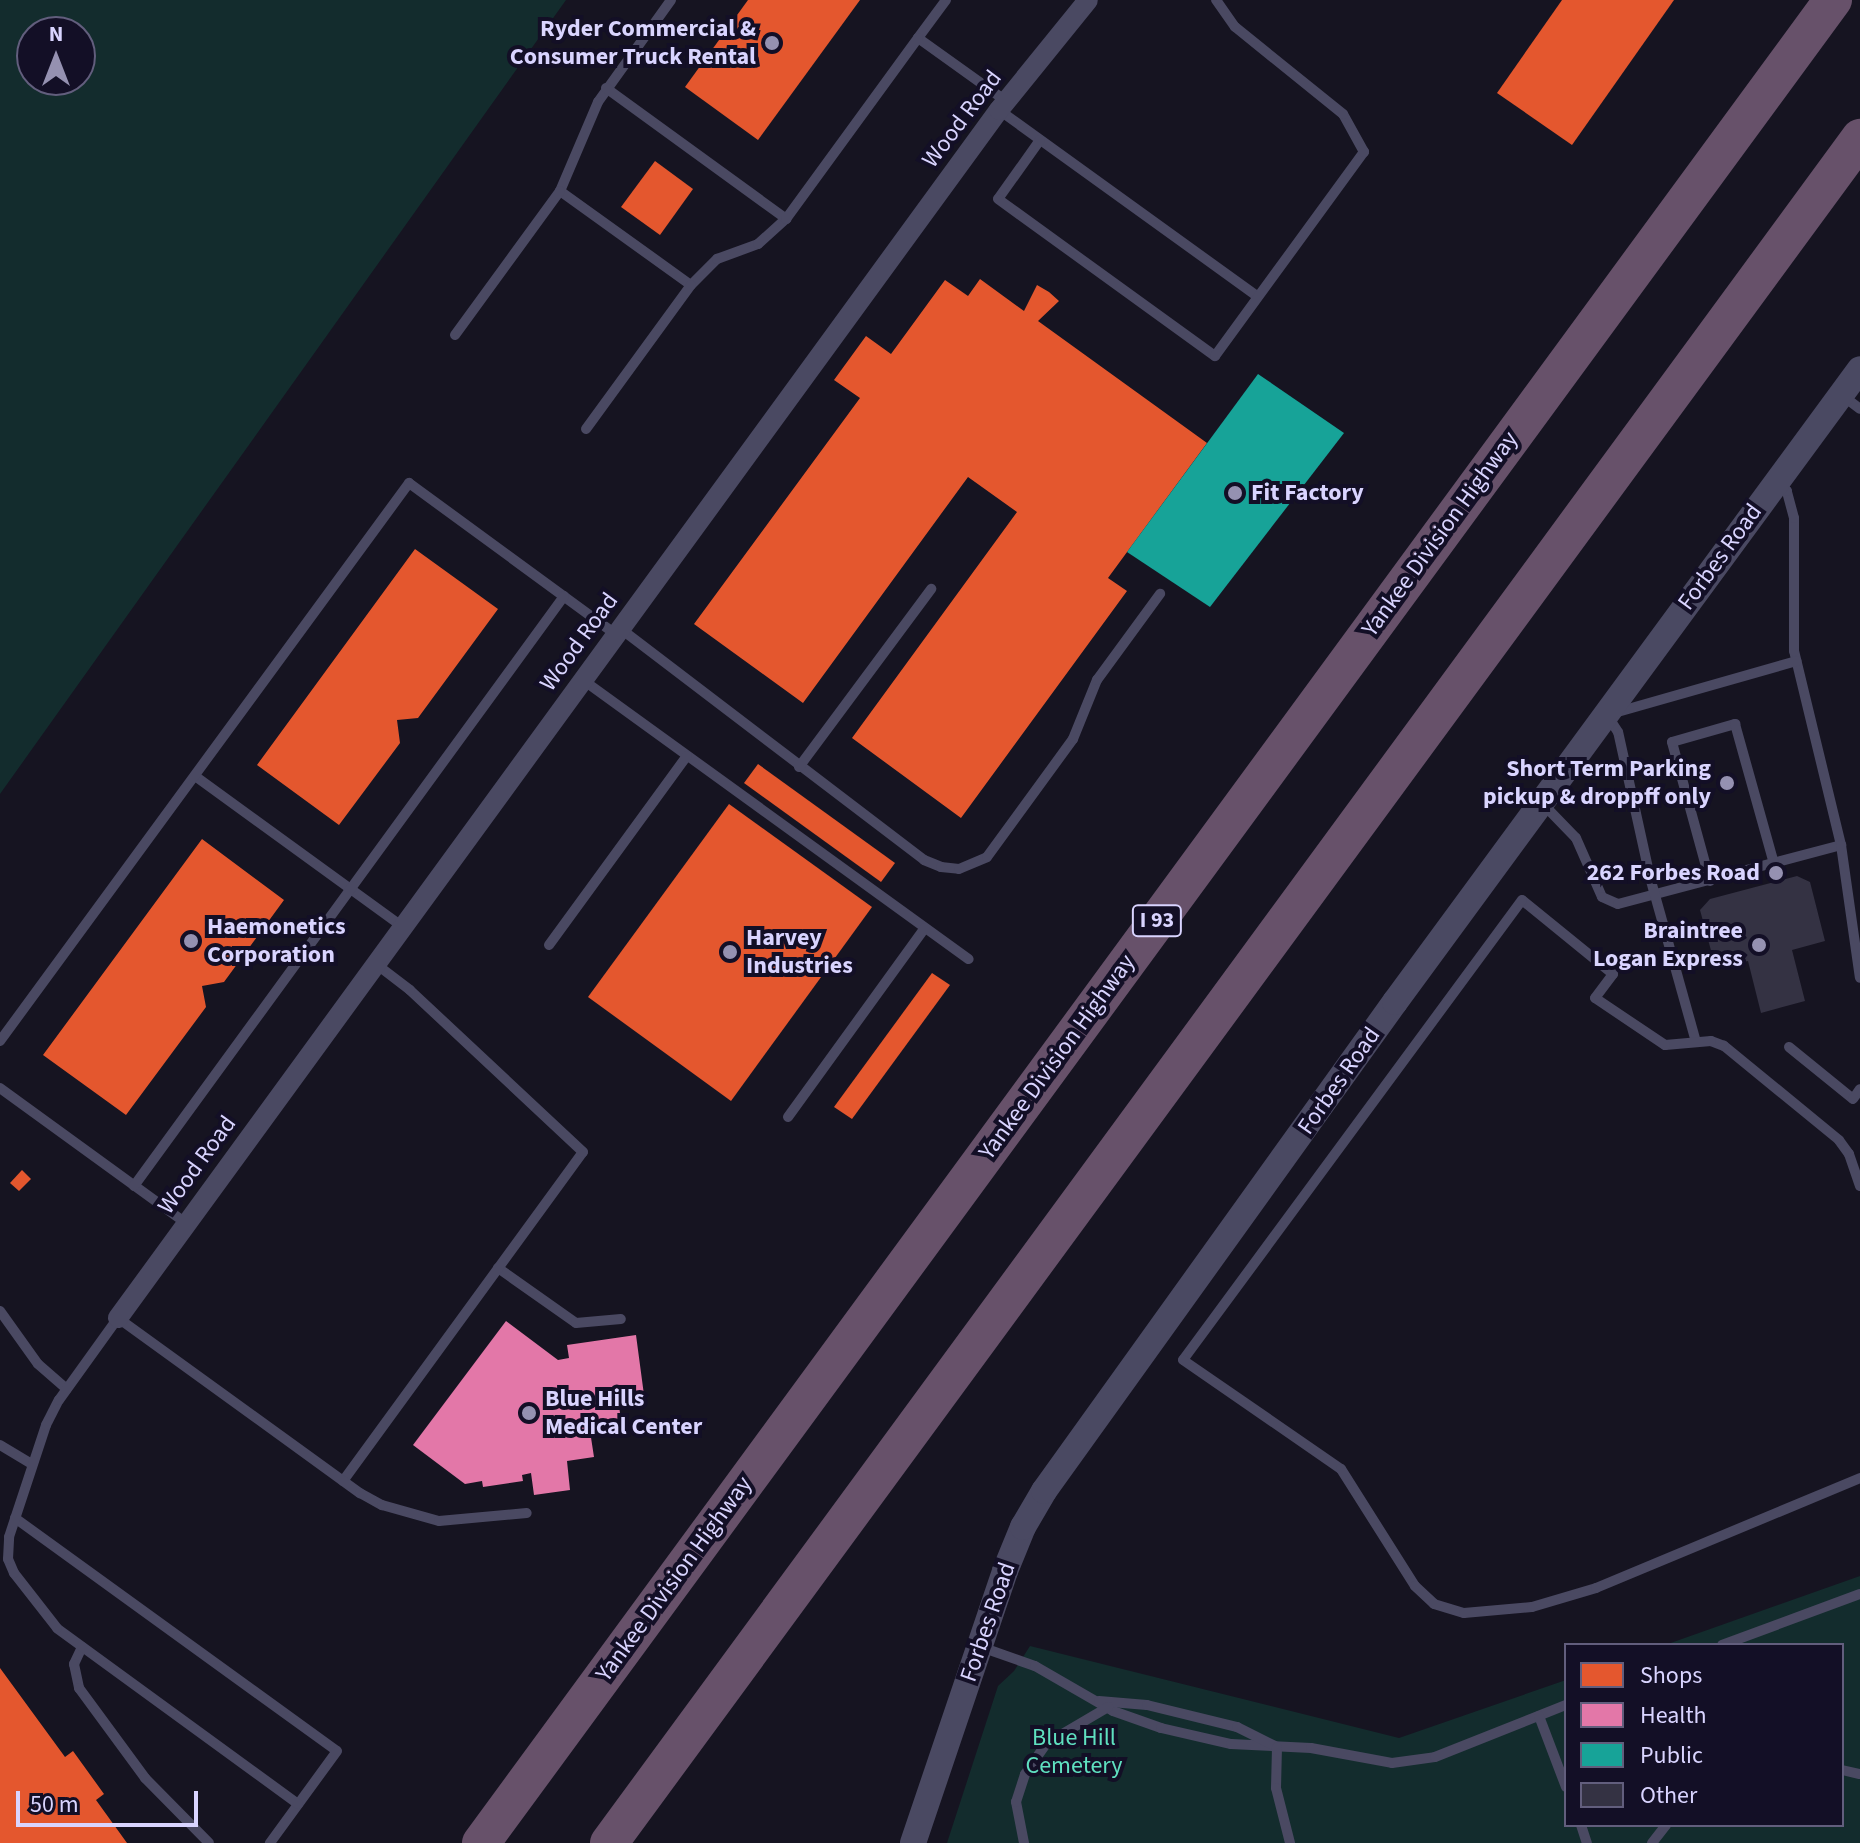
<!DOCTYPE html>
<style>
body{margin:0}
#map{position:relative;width:1860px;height:1843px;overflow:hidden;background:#161421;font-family:"Source Sans 3",sans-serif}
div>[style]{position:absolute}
.green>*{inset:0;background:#132c2d}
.shops>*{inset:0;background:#e4572e}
.health>*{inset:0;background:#e377a8}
.public>*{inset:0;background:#17a398}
.building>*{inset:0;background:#343243}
.service>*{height:10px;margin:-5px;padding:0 5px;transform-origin:5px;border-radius:5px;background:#4a4962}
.minor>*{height:20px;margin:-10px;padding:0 10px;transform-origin:10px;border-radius:10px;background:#4a4962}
.tertiary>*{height:26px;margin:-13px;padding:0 13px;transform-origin:13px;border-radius:13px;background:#4a4962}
.motorway>*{height:38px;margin:-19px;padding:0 19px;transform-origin:19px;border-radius:19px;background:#67516a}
.dots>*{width:22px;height:22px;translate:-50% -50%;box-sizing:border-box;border:4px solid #130f26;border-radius:50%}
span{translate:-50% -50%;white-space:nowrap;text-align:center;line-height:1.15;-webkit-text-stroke:8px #130f26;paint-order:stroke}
.shield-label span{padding:2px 6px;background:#130f26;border:2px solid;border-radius:6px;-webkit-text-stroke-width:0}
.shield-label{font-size:22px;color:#d9d4ff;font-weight:700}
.poi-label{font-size:24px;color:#d9d4ff;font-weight:700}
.right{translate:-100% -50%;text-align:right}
.left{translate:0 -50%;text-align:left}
.street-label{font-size:24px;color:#d9d4ff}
.park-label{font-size:24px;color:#5fe0c0}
.legend{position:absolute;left:1564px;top:1643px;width:280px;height:184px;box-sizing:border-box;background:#130f26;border:2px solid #625e7d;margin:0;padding:10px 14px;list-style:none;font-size:24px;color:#d9d4ff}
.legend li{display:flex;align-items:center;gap:16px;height:40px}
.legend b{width:40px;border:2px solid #625e7d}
.north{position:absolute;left:16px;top:16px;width:80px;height:80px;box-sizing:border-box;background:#130f26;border:2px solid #625e7d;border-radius:50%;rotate:0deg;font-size:22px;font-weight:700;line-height:32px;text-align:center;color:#d9d4ff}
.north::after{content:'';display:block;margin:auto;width:28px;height:36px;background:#9591b1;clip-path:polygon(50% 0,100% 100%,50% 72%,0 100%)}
.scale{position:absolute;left:16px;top:1791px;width:182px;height:36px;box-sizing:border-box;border:4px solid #d9d4ff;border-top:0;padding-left:10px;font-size:24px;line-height:28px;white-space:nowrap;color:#d9d4ff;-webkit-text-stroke:6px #130f26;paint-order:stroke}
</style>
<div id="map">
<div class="green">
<div style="clip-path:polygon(evenodd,0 0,566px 0,0 794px,0 0,80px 32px,80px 80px,32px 80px,32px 32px,80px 32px)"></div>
<div style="clip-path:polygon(1860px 1576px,1860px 1843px,947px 1843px,998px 1686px,1014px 1671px,1030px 1646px,1399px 1738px,1566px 1680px,1566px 1825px,1842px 1825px,1842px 1645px,1665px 1645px)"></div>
</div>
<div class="shops">
<div style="clip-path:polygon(748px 0,860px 0,758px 140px,685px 87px)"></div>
<div style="clip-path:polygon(1562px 0,1674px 0,1572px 145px,1497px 93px)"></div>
<div style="clip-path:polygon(655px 161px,693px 189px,660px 235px,621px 207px)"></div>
<div style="clip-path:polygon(980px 279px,1024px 311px,1037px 285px,1049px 292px,1059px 301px,1038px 321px,1207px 443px,1108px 578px,1127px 591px,961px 818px,852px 738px,1017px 512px,968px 477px,803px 703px,694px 624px,860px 398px,834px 380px,866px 336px,891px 354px,945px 280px,968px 296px)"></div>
<div style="clip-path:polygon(415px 549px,498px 609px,418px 718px,397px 720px,400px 743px,339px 825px,257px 765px)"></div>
<div style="clip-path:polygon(758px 764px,895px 863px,881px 882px,744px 783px)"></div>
<div style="clip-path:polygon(729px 804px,872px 907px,731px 1101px,588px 997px)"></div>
<div style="clip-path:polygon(202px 839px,284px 900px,224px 982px,202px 986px,206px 1007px,126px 1115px,43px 1055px)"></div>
<div style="clip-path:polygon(932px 973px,950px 985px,852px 1119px,834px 1107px)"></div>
<div style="clip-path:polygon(22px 1170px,31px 1179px,19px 1191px,10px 1183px)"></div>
<div style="clip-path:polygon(0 1668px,65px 1757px,73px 1751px,104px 1794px,96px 1800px,127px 1843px,0 1843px)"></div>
</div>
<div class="health">
<div style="clip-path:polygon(506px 1321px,558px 1360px,569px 1358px,567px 1345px,636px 1335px,644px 1395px,618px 1399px,622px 1427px,590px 1431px,594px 1457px,567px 1461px,570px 1490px,534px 1495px,531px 1473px,522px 1475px,523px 1481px,483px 1487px,482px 1481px,465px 1484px,413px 1445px)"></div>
</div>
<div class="public">
<div style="clip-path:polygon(1258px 374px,1344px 433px,1210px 607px,1127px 552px)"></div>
</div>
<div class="building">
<div style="clip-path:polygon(1797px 876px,1810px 882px,1825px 941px,1792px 950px,1805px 1001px,1761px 1013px,1748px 961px,1716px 969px,1700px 910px,1710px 899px)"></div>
</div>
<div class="service">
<div style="left:671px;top:0;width:125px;rotate:125.6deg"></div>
<div style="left:598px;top:102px;width:97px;rotate:113.1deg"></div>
<div style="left:560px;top:191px;width:161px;rotate:35.7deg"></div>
<div style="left:691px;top:285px;width:37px;rotate:-45deg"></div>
<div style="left:717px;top:259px;width:44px;rotate:-20.1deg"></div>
<div style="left:758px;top:244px;width:38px;rotate:-42deg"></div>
<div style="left:946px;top:0;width:47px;rotate:126.4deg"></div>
<div style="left:918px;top:38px;width:108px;rotate:35.6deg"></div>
<div style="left:606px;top:88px;width:223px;rotate:36deg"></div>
<div style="left:786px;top:219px;width:224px;rotate:-53.9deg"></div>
<div style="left:999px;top:110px;width:319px;rotate:35.8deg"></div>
<div style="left:1040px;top:140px;width:72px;rotate:125.4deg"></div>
<div style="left:998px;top:199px;width:268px;rotate:35.9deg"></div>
<div style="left:1215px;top:356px;width:253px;rotate:-53.9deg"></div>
<div style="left:1364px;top:152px;width:43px;rotate:-118.9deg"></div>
<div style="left:1343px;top:114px;width:139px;rotate:-141.1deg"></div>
<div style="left:1235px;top:27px;width:33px;rotate:-125deg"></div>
<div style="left:455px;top:335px;width:178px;rotate:-53.9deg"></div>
<div style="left:1843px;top:396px;width:21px;rotate:37deg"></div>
<div style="left:586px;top:429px;width:178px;rotate:-53.9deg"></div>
<div style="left:621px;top:629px;width:381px;rotate:37.3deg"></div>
<div style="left:924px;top:860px;width:18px;rotate:22deg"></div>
<div style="left:941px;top:867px;width:18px;rotate:6deg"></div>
<div style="left:959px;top:869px;width:30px;rotate:-23deg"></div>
<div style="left:987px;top:857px;width:146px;rotate:-53.9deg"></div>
<div style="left:1073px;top:739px;width:64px;rotate:-67.9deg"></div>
<div style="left:1097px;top:680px;width:107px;rotate:-53.8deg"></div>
<div style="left:583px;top:680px;width:476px;rotate:35.9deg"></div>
<div style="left:799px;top:767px;width:222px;rotate:-53.4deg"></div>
<div style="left:195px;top:776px;width:257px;rotate:36deg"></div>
<div style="left:1543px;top:804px;width:47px;rotate:45.9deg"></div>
<div style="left:1576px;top:838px;width:64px;rotate:66.2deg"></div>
<div style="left:1602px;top:897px;width:17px;rotate:24deg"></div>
<div style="left:1618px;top:904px;width:231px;rotate:-14.8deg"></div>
<div style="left:1841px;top:845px;width:200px;rotate:-103.6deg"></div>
<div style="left:1794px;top:651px;width:133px;rotate:-90deg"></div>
<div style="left:1794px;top:518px;width:28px;rotate:-105deg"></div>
<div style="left:1787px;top:491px;width:13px;rotate:-138deg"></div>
<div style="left:1841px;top:845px;width:134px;rotate:81.9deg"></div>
<div style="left:1710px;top:881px;width:144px;rotate:-105.3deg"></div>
<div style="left:1672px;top:742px;width:66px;rotate:-15.9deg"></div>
<div style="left:1735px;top:724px;width:145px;rotate:74.4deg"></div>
<div style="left:549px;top:945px;width:234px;rotate:-53.9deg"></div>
<div style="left:0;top:1041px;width:692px;rotate:-53.76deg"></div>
<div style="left:409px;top:483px;width:258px;rotate:36.2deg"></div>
<div style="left:1696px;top:1042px;width:171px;rotate:-105.6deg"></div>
<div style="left:1650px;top:877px;width:148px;rotate:-102.4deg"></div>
<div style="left:1618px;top:732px;width:20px;rotate:-123deg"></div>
<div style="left:1607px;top:715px;width:197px;rotate:-15.9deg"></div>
<div style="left:1789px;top:1047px;width:82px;rotate:39.1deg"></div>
<div style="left:1853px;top:1099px;width:12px;rotate:-55deg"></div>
<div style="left:0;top:1088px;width:231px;rotate:36deg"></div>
<div style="left:788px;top:1117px;width:233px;rotate:-54.1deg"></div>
<div style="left:134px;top:1186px;width:730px;rotate:-53.91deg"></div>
<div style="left:1860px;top:1186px;width:34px;rotate:-109deg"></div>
<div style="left:1849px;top:1154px;width:17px;rotate:-126deg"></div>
<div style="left:1839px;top:1140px;width:149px;rotate:-140.7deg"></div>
<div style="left:1724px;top:1046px;width:14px;rotate:-159deg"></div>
<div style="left:1711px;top:1041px;width:46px;rotate:175deg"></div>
<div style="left:1665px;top:1045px;width:84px;rotate:-146.1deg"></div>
<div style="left:1595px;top:998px;width:30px;rotate:-53deg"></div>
<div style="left:1613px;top:974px;width:117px;rotate:-140.9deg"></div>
<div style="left:1522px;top:900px;width:571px;rotate:126.39deg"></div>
<div style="left:1183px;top:1360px;width:192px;rotate:34.6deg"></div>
<div style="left:1341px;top:1469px;width:138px;rotate:57.7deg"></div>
<div style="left:1415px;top:1586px;width:26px;rotate:43deg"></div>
<div style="left:1434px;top:1604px;width:31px;rotate:17deg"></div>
<div style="left:1464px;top:1613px;width:68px;rotate:-5deg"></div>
<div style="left:1532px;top:1607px;width:67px;rotate:-16.5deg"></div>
<div style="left:1596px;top:1588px;width:286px;rotate:-22.6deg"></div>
<div style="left:498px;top:1268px;width:95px;rotate:35.2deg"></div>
<div style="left:576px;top:1323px;width:45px;rotate:-5.1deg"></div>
<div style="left:0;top:1311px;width:65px;rotate:54.4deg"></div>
<div style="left:38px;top:1364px;width:38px;rotate:41deg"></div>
<div style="left:0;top:1445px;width:37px;rotate:31deg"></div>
<div style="left:343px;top:1481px;width:407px;rotate:-53.9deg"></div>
<div style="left:583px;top:1152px;width:237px;rotate:-136.9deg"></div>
<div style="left:410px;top:990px;width:43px;rotate:-142.6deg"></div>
<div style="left:15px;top:1518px;width:397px;rotate:35.9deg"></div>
<div style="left:337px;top:1751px;width:114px;rotate:126.1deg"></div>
<div style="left:1722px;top:1645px;width:147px;rotate:-20.3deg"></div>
<div style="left:82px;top:1647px;width:19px;rotate:115deg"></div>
<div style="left:74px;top:1664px;width:25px;rotate:78deg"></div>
<div style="left:79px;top:1688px;width:112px;rotate:53.7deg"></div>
<div style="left:145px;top:1778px;width:91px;rotate:45.4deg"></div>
<div style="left:981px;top:1647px;width:57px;rotate:19.4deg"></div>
<div style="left:1035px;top:1666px;width:90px;rotate:30deg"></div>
<div style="left:1113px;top:1711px;width:51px;rotate:19.5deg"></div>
<div style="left:1161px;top:1728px;width:72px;rotate:12.9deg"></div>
<div style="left:1231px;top:1744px;width:80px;rotate:2.9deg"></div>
<div style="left:1311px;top:1748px;width:82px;rotate:10.5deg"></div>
<div style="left:1392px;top:1763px;width:43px;rotate:-7.9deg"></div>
<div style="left:1435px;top:1757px;width:141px;rotate:-21.7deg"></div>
<div style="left:1099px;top:1701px;width:48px;rotate:4.8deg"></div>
<div style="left:1147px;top:1705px;width:93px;rotate:13.7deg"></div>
<div style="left:1237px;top:1727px;width:42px;rotate:26.6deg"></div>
<div style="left:1539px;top:1716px;width:76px;rotate:69.2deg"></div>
<div style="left:1277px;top:1747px;width:41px;rotate:91.4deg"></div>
<div style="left:1276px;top:1788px;width:57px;rotate:75.7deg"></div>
<div style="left:1842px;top:1770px;width:18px;rotate:13deg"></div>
<div style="left:298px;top:1804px;width:298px;rotate:-143.9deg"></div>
<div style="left:57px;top:1628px;width:70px;rotate:-128deg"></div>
<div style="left:14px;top:1573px;width:15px;rotate:-113deg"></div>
<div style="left:8px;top:1559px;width:22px;rotate:-87deg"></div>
<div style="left:9px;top:1537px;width:118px;rotate:-71.7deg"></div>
<div style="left:46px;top:1425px;width:28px;rotate:-63deg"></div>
<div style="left:59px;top:1400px;width:101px;rotate:-54.3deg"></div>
<div style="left:118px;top:1318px;width:299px;rotate:35.9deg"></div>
<div style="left:360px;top:1493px;width:25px;rotate:29deg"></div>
<div style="left:382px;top:1505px;width:59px;rotate:15.7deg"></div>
<div style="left:439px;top:1521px;width:88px;rotate:-5.2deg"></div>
<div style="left:1581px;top:1825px;width:19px;rotate:72deg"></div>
<div style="left:1024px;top:1843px;width:42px;rotate:-101deg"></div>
<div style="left:1016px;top:1802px;width:29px;rotate:-72deg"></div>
<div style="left:1025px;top:1774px;width:38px;rotate:-55deg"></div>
<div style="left:1047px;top:1743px;width:71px;rotate:-30.5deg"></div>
<div style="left:1652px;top:1843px;width:23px;rotate:-52deg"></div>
</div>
<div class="minor">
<div style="left:118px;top:1318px;width:1495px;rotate:-53.9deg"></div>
<div style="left:999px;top:110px;width:141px;rotate:-51deg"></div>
</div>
<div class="tertiary">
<div style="left:913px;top:1843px;width:287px;rotate:-71.3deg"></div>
<div style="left:1005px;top:1571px;width:48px;rotate:-67.8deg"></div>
<div style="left:1023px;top:1527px;width:42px;rotate:-59.7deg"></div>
<div style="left:1044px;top:1491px;width:602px;rotate:-54.33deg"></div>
<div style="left:1395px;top:1002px;width:785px;rotate:-53.7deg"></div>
</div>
<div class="motorway">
<div style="left:481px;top:1843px;width:2286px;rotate:-53.74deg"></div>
<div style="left:609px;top:1843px;width:2115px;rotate:-53.73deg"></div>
</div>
<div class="dots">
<div style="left:772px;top:43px;background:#9591b1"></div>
<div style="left:1235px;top:493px;background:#9591b1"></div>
<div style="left:1727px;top:783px;background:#9591b1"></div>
<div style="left:1776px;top:873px;background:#9591b1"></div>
<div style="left:191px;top:941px;background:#9591b1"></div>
<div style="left:1759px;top:945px;background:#9591b1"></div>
<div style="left:730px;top:952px;background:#9591b1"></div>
<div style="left:529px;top:1413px;background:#9591b1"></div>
</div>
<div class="shield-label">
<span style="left:1157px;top:921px">I 93</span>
</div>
<div class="poi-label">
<span class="right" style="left:756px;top:43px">Ryder Commercial &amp;<br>Consumer Truck Rental</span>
<span class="left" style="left:1251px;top:493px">Fit Factory</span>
<span class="right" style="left:1711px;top:783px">Short Term Parking<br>pickup &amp; droppff only</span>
<span class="right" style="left:1760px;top:873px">262 Forbes Road</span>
<span class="left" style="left:207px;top:941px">Haemonetics<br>Corporation</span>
<span class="right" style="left:1743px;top:945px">Braintree<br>Logan Express</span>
<span class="left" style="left:746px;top:952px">Harvey<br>Industries</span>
<span class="left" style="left:545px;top:1413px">Blue Hills<br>Medical Center</span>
</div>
<div class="street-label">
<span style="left:962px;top:119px;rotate:-53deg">Wood Road</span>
<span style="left:1440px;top:534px;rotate:-54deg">Yankee Division Highway</span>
<span style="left:1720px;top:557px;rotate:-54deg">Forbes Road</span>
<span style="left:579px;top:642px;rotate:-54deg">Wood Road</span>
<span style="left:1057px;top:1057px;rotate:-54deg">Yankee Division Highway</span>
<span style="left:1339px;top:1081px;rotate:-55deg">Forbes Road</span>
<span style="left:197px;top:1165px;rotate:-54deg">Wood Road</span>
<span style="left:674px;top:1579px;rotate:-54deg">Yankee Division Highway</span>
<span style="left:988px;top:1622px;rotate:-71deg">Forbes Road</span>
</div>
<div class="park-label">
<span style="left:1074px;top:1752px">Blue Hill<br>Cemetery</span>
</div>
<ul class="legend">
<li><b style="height:22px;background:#e4572e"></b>Shops</li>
<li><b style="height:22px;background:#e377a8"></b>Health</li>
<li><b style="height:22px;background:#17a398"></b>Public</li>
<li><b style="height:22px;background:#343243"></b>Other</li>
</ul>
<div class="north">N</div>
<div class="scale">50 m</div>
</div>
